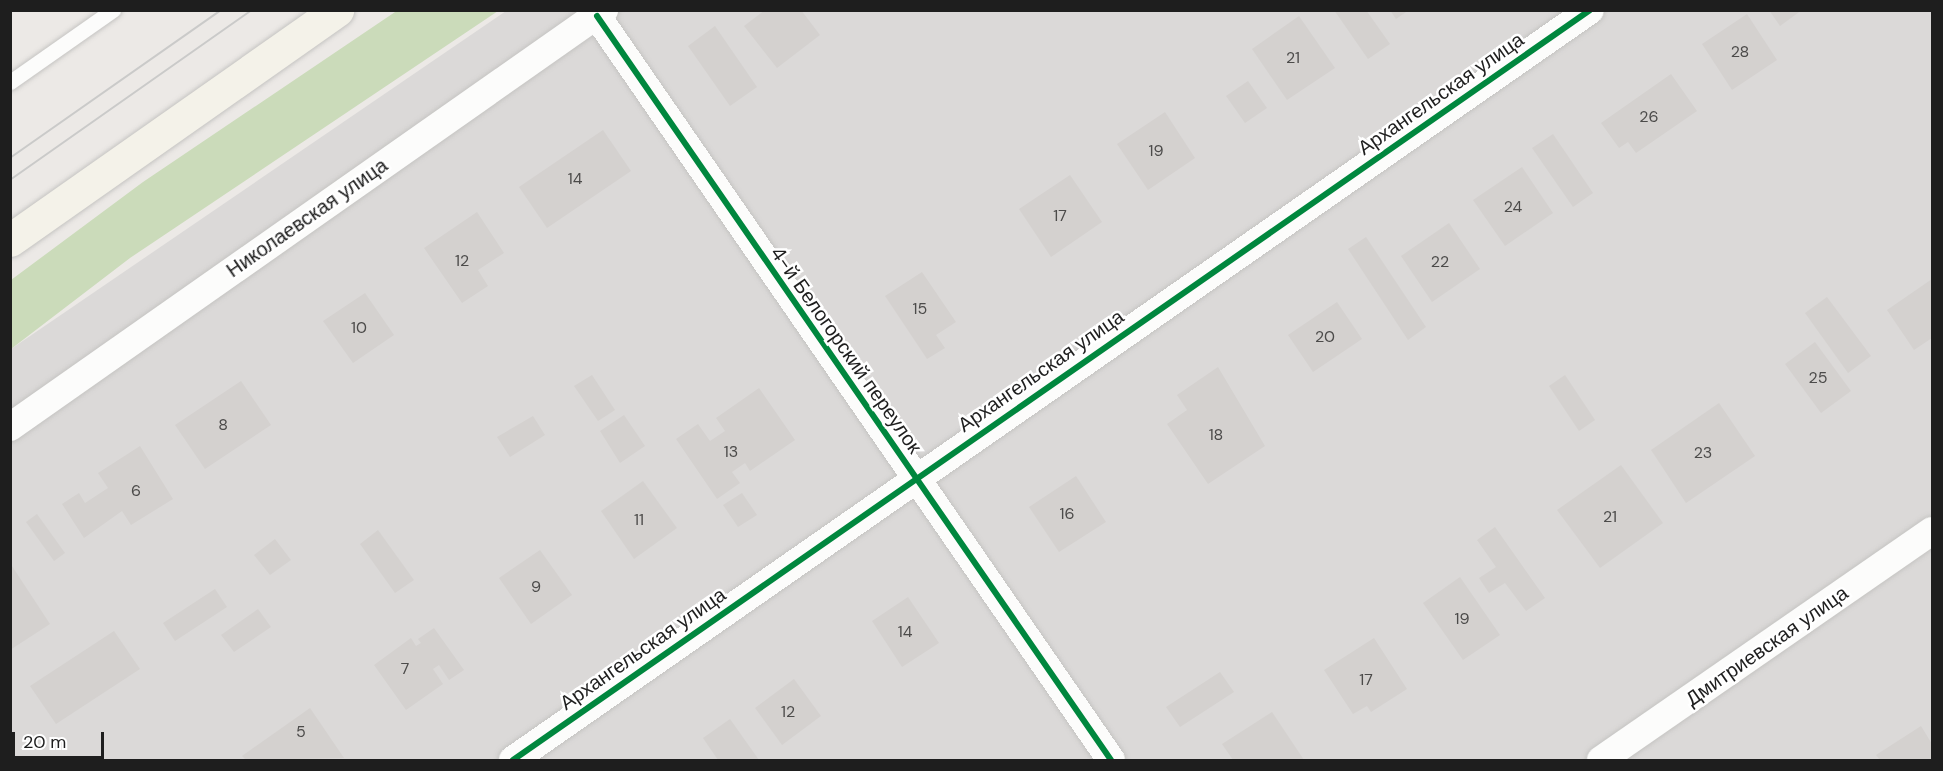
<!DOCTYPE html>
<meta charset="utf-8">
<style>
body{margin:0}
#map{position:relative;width:1943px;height:771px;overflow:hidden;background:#ece9e6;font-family:"DM Sans",sans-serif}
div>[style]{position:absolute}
.residential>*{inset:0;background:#dbd9d8}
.forest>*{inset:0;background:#cbdbba}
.building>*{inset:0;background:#d4d1cf}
.roads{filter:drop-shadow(0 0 2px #c5c4c2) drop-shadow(0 0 2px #c5c4c2)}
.lane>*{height:15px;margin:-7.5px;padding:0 7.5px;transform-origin:7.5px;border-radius:7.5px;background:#fcfcfb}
.street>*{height:28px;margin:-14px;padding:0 14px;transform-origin:14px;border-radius:14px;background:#fcfcfb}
.secondary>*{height:33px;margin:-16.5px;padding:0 16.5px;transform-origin:16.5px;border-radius:16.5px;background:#f4f2e9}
.tram>*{height:1.5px;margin:-0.75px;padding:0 0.75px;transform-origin:0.75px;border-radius:0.75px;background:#cacac9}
.cycleway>*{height:6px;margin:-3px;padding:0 3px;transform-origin:3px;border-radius:3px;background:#00873e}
span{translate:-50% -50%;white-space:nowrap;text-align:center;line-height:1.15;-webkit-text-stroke:5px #fff;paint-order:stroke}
.number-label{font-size:16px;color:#4c4b4a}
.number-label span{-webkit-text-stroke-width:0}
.street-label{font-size:20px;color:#1e1e1e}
.frame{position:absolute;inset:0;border:12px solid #1e1e1e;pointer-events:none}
.scale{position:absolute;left:12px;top:732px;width:92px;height:27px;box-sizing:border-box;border:3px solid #1e1e1e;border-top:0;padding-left:8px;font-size:18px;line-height:21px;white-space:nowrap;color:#1e1e1e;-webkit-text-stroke:4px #fff;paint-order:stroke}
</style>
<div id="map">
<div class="residential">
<div style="clip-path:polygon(506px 11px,1932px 11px,1932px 760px,11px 760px,11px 349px)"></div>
</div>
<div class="forest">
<div style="clip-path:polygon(398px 10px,498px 11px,130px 258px,11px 349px,11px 280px,143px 182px)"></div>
</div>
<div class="building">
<div style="clip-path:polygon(765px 10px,801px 10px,820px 35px,777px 68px,744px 26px)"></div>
<div style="clip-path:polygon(1334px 10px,1366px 10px,1390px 44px,1368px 59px)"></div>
<div style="clip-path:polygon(1390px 10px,1409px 10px,1396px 19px)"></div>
<div style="clip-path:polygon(1769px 10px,1802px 10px,1780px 26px)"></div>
<div style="clip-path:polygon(1747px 14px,1777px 60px,1732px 90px,1702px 44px)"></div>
<div style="clip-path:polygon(1299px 16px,1335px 68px,1287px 100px,1252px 49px)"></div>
<div style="clip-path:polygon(715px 26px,757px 87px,730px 106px,688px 46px)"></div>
<div style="clip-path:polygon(1671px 74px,1697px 111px,1636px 153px,1628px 142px,1619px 148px,1601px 123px)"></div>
<div style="clip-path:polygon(1248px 81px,1267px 108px,1245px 123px,1226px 96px)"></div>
<div style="clip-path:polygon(1165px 112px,1195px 158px,1148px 190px,1117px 144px)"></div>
<div style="clip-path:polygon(603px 130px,631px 171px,547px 228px,519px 187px)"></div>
<div style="clip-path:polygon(1553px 134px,1593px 193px,1573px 207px,1532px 148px)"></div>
<div style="clip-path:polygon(1522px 167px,1553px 213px,1505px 246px,1473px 200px)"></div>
<div style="clip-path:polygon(1070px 175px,1102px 222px,1051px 257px,1019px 209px)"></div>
<div style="clip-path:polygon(477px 212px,504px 253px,478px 270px,488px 286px,462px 303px,424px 248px)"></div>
<div style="clip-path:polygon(1449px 223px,1480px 269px,1432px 302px,1401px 256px)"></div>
<div style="clip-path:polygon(1366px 237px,1426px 327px,1408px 340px,1348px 249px)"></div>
<div style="clip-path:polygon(922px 272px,956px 322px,936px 335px,945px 348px,927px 359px,885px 296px)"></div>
<div style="clip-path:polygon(1932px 279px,1932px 338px,1914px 350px,1887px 310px)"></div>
<div style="clip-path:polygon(365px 293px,394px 335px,353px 363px,323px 321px)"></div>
<div style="clip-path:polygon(1827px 297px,1871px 356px,1848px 373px,1805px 313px)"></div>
<div style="clip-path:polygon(1337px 302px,1362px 339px,1313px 372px,1288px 335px)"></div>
<div style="clip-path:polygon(1815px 342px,1851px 391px,1821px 413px,1785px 364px)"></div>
<div style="clip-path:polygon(1218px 367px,1265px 446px,1208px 484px,1167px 424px,1187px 410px,1177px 395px)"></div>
<div style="clip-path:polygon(592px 375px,615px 410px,598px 421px,574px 386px)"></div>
<div style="clip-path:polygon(1565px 375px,1595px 420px,1579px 431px,1549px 386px)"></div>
<div style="clip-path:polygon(241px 381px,271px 425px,205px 469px,175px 425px)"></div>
<div style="clip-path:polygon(759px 388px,795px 440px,750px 471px,745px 463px,732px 472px,740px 483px,717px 499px,676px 439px,698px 424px,710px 441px,725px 431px,716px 418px)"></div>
<div style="clip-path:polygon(1719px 403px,1755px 456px,1686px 503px,1651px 450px)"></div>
<div style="clip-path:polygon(624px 415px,645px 446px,620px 463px,600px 431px)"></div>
<div style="clip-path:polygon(533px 416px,545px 435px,510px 457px,497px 437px)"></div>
<div style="clip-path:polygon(140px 446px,173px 499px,131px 525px,122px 511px,84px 538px,62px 504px,79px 493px,85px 503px,108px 488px,98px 473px)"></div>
<div style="clip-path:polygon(1621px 465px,1663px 523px,1600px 568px,1557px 510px)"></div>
<div style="clip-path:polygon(1076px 476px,1106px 522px,1059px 552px,1029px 507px)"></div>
<div style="clip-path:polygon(643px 481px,677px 528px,634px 559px,601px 511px)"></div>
<div style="clip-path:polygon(742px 493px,757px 515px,738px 527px,723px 505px)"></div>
<div style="clip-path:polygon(37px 514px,65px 553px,54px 561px,26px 522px)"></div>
<div style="clip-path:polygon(1495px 527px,1545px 598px,1526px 611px,1505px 583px,1489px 593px,1479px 578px,1496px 567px,1477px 540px)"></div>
<div style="clip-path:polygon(378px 530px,414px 580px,395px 593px,360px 544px)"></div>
<div style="clip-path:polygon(275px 539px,291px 560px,270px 575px,254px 555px)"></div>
<div style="clip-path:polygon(540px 550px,572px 595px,531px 624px,499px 578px)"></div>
<div style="clip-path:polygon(10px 563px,50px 624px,10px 650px)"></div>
<div style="clip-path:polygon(1460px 577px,1500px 635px,1463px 660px,1423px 603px)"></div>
<div style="clip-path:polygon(215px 589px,227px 607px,175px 641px,163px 623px)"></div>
<div style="clip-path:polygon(908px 597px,939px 643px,902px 667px,872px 621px)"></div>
<div style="clip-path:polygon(258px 609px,271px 627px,234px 652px,221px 635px)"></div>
<div style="clip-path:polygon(434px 628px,464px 670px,449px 680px,439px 665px,433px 669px,443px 684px,406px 710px,374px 665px,411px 638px,416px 646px,421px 643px,418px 639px)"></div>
<div style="clip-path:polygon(114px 631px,140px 669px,56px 724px,30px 686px)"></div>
<div style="clip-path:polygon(1374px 638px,1407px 689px,1371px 712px,1367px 706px,1353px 714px,1324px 670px)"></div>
<div style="clip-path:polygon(1220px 672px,1234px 692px,1180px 727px,1166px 707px)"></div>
<div style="clip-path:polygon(794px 679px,821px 716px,782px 745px,755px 708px)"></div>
<div style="clip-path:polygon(310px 708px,344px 758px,246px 760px,242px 756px)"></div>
<div style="clip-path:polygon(1272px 712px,1304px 760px,1233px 760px,1222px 744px)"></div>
<div style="clip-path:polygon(730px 719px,759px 760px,718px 760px,703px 738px)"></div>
<div style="clip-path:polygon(1921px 726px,1932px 744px,1932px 760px,1880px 760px,1876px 755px)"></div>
</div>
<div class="roads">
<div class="lane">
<div style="left:10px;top:82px;width:126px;rotate:-35deg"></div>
</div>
<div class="street">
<div style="left:597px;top:16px;width:904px;rotate:55.36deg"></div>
<div style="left:10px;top:427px;width:726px;rotate:-35.07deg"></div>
<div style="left:513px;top:760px;width:1312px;rotate:-34.85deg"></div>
<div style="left:1601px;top:760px;width:402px;rotate:-34.7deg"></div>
</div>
<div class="secondary">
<div style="left:10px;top:240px;width:400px;rotate:-35.1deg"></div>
</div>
</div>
<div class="tram">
<div style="left:10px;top:158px;width:258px;rotate:-35deg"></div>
<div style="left:10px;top:180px;width:296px;rotate:-35.1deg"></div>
</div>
<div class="cycleway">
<div style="left:597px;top:16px;width:904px;rotate:55.36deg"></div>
<div style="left:513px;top:760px;width:1312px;rotate:-34.85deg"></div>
</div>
<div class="number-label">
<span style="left:1740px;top:52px">28</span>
<span style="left:1293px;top:58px">21</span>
<span style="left:1649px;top:117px">26</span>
<span style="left:1156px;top:151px">19</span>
<span style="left:575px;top:179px">14</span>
<span style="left:1513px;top:207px">24</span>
<span style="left:1060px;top:216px">17</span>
<span style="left:462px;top:261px">12</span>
<span style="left:1440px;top:262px">22</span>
<span style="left:920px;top:309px">15</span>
<span style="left:359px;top:328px">10</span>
<span style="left:1325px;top:337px">20</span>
<span style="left:1818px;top:378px">25</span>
<span style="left:223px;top:425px">8</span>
<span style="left:1216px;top:435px">18</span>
<span style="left:731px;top:452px">13</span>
<span style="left:1703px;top:453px">23</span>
<span style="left:136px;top:491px">6</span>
<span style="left:1067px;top:514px">16</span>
<span style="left:1610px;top:517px">21</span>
<span style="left:639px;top:520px">11</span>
<span style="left:536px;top:587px">9</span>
<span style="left:1462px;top:619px">19</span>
<span style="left:905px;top:632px">14</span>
<span style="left:405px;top:669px">7</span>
<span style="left:1366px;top:680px">17</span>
<span style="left:788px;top:712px">12</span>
<span style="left:301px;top:732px">5</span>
</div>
<div class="street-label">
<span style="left:1441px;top:94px;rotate:-35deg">Архангельская улица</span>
<span style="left:307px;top:218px;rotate:-35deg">Николаевская улица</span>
<span style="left:846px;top:350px;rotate:55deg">4-й Белогорский переулок</span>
<span style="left:1041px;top:371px;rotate:-35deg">Архангельская улица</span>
<span style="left:1767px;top:646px;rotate:-35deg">Дмитриевская улица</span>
<span style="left:643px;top:649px;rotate:-35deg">Архангельская улица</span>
</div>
<div class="frame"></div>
<div class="scale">20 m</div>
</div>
